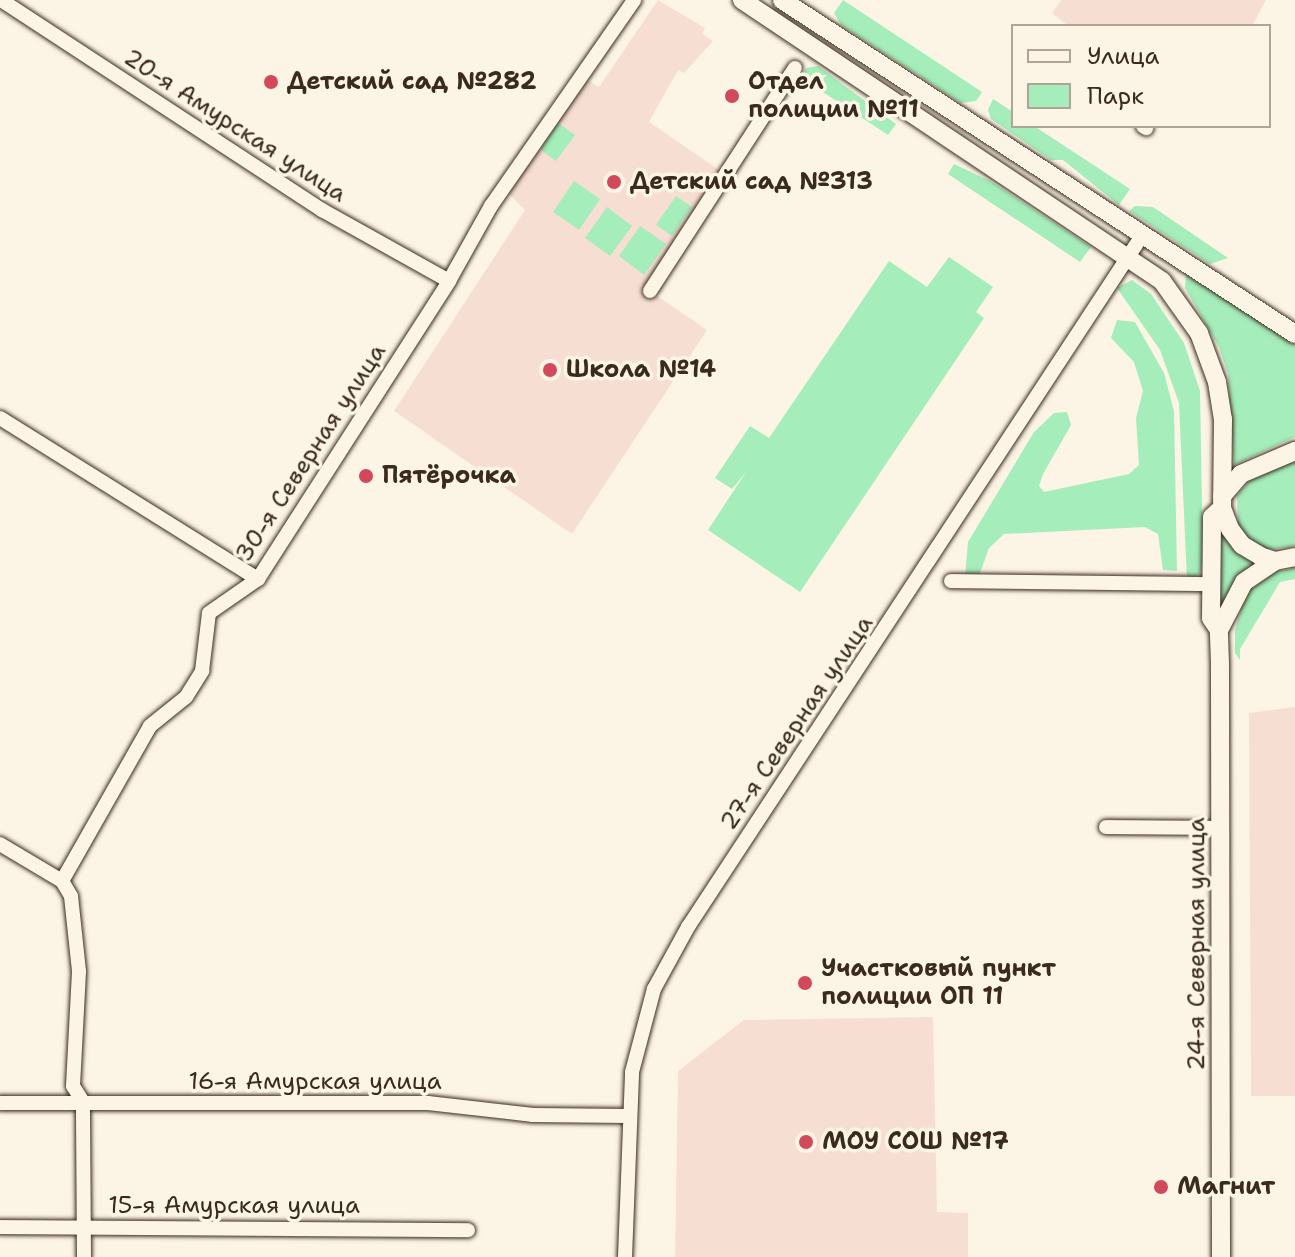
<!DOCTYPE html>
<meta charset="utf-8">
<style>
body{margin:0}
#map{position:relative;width:1295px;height:1257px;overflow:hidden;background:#fcf5e5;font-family:"Shantell Sans",sans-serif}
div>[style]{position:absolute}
.built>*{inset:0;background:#f6dfd2}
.green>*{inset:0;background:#a5edba}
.roads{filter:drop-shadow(0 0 2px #3b2a1e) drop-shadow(0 0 2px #3b2a1e)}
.minor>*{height:14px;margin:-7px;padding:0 7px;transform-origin:7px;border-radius:7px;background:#fcf5e5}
.major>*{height:18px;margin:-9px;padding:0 9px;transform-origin:9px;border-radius:9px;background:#fcf5e5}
.dots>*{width:22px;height:22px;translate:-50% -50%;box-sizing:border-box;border:4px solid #fcf5e5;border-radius:50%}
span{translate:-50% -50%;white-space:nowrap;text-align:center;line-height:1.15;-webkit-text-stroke:7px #fcf5e5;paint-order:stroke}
.poi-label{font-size:24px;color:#3b2a1e;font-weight:700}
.left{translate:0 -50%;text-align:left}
.street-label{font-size:24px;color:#3b2a1e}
.legend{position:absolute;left:1011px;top:24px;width:260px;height:104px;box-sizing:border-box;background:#fcf5e5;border:2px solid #afa495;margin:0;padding:10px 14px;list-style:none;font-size:24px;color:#3b2a1e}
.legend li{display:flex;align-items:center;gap:16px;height:40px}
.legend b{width:40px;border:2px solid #afa495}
</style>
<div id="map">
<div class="built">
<div style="clip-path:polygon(658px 0,705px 28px,702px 34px,713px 41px,684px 73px,678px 70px,649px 122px,722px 172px,644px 287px,707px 330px,572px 534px,394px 411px,525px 210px,507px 192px,585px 79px,599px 87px)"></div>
<div style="clip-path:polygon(1061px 0,1266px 0,1252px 26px,1068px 26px,1052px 13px)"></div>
<div style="clip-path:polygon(1295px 707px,1295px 1096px,1251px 1096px,1249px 713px)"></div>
<div style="clip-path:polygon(933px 1017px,937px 1212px,968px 1213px,968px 1257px,675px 1257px,678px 1071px,744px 1020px)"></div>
</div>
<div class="green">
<div style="clip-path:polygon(843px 0,982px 92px,976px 101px,961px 103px,841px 25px,834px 13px)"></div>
<div style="clip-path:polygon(818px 66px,896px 124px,888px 135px,800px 77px,806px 68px)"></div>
<div style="clip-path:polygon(993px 99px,1013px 112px,1013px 126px,1034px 126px,1130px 189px,1119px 205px,1063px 160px,1051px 160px,991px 119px,988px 110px)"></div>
<div style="clip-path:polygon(558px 123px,575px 135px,556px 161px,540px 149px)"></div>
<div style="clip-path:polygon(954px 164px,992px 182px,1091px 247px,1080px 262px,948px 174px)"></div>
<div style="clip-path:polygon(574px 181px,600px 199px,579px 230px,553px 212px)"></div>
<div style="clip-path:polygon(676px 196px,692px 207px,672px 236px,656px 225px)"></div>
<div style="clip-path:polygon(1135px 206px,1153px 207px,1228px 258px,1210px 264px,1129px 211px)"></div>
<div style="clip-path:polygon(607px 207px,632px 226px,610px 256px,585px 238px)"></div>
<div style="clip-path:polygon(640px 226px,666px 244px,644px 275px,619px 256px)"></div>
<div style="clip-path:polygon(949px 257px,993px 287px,976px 312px,984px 318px,800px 592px,708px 530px,746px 472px,732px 489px,715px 478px,750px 426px,769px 438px,889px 261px,927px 287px)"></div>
<div style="clip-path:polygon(1186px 273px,1295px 344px,1295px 437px,1234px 465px,1228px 374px,1219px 347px,1185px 288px)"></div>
<div style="clip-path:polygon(1132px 280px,1151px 294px,1184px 343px,1200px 391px,1203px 562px,1200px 574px,1187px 580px,1179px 403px,1160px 350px,1117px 288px)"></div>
<div style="clip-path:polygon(1117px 320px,1135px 322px,1164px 373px,1174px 411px,1177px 571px,1163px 570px,1158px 534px,1145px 527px,1004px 534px,989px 548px,980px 573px,974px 579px,965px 577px,968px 542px,1034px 432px,1054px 413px,1067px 412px,1071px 425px,1043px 474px,1039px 486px,1044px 492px,1129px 474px,1139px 465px,1136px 418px,1143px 391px,1134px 362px,1111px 338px)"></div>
<div style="clip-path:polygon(1295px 461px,1295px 546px,1269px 550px,1252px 544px,1238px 528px,1237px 496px,1250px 480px)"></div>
<div style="clip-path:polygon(1220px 522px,1231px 547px,1257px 562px,1232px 584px,1219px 617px)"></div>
<div style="clip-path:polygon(1295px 568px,1295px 579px,1280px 582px,1240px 649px,1240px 660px,1235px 653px,1235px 630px,1246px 592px,1275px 572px)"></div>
</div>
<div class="roads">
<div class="minor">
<div style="left:1px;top:0;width:384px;rotate:33.2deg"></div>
<div style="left:322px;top:210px;width:145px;rotate:29.2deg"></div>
<div style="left:1143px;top:126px;width:4px;rotate:34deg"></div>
<div style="left:650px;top:291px;width:266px;rotate:-57deg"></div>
<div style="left:0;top:418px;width:304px;rotate:32deg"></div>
<div style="left:951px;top:581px;width:260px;rotate:0.7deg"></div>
<div style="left:1106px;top:827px;width:115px;rotate:0.5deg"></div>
<div style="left:0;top:844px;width:72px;rotate:30.8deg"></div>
<div style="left:0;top:1103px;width:428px"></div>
<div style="left:428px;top:1103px;width:106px;rotate:6.5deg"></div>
<div style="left:533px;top:1115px;width:95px;rotate:0.6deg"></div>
<div style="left:0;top:1227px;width:468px;rotate:0.4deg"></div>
<div style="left:84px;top:1257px;width:155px;rotate:-90.4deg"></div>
<div style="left:83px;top:1102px;width:19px;rotate:-122deg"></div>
<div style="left:73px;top:1086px;width:115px;rotate:-87deg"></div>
<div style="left:79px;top:971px;width:75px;rotate:-96.1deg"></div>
<div style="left:71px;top:896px;width:17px;rotate:-121deg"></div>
<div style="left:62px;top:881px;width:178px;rotate:-60.4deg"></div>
<div style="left:150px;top:726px;width:46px;rotate:-38.9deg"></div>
<div style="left:186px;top:697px;width:31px;rotate:-58deg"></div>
<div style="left:202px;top:671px;width:58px;rotate:-83.1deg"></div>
<div style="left:209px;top:613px;width:60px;rotate:-34.8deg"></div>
<div style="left:258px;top:579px;width:354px;rotate:-57.3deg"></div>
<div style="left:449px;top:281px;width:86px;rotate:-60.8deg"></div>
<div style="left:491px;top:206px;width:251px;rotate:-55.2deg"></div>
<div style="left:625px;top:1257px;width:185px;rotate:-87.8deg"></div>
<div style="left:632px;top:1072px;width:86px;rotate:-75.2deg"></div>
<div style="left:654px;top:989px;width:71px;rotate:-61.3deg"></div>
<div style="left:688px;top:927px;width:829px;rotate:-56.71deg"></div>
</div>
<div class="major">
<div style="left:742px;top:0;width:505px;rotate:33.78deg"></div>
<div style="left:1162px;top:281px;width:64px;rotate:54.6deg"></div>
<div style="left:1199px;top:333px;width:52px;rotate:69.8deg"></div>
<div style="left:1217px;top:382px;width:37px;rotate:81deg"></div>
<div style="left:1223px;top:419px;width:89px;rotate:90.6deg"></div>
<div style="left:1222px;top:508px;width:22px;rotate:69deg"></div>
<div style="left:1230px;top:529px;width:20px;rotate:53deg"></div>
<div style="left:1242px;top:545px;width:21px;rotate:31deg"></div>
<div style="left:1260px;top:556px;width:16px;rotate:18deg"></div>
<div style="left:1275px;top:561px;width:20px;rotate:-11deg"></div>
<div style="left:782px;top:0;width:612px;rotate:33.07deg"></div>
<div style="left:1222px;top:496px;width:29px;rotate:-49deg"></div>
<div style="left:1241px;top:474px;width:59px;rotate:-23.1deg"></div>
<div style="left:1219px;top:630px;width:54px;rotate:-62.5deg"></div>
<div style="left:1244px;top:582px;width:37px;rotate:-34deg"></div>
<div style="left:1221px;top:1257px;width:593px;rotate:-90.1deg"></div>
<div style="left:1220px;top:664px;width:34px;rotate:-92deg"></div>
<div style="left:1219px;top:630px;width:14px;rotate:-124deg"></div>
<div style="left:1211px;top:618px;width:101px;rotate:-89.4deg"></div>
<div style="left:1212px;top:517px;width:13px;rotate:-42deg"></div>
</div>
</div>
<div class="dots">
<div style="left:271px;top:82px;background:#d1495b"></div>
<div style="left:732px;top:96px;background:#d1495b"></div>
<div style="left:614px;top:182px;background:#d1495b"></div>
<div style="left:550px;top:370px;background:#d1495b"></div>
<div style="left:366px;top:476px;background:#d1495b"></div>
<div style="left:805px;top:983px;background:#d1495b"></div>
<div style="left:806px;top:1142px;background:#d1495b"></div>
<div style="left:1161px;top:1187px;background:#d1495b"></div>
</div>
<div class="poi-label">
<span class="left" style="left:287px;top:82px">Детский сад №282</span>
<span class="left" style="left:748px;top:96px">Отдел<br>полиции №11</span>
<span class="left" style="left:630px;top:182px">Детский сад №313</span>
<span class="left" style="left:566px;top:370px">Школа №14</span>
<span class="left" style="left:382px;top:476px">Пятёрочка</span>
<span class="left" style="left:821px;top:983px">Участковый пункт<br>полиции ОП 11</span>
<span class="left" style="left:822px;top:1142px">МОУ СОШ №17</span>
<span class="left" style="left:1177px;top:1187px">Магнит</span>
</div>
<div class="street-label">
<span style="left:235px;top:126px;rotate:33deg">20-я Амурская улица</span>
<span style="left:311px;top:453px;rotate:-57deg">30-я Северная улица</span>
<span style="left:797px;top:723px;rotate:-56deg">27-я Северная улица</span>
<span style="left:1197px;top:944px;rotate:-90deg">24-я Северная улица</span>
<span style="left:315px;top:1082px">16-я Амурская улица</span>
<span style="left:234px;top:1206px">15-я Амурская улица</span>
</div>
<ul class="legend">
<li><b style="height:10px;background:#fcf5e5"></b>Улица</li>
<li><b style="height:22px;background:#a5edba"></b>Парк</li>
</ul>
</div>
